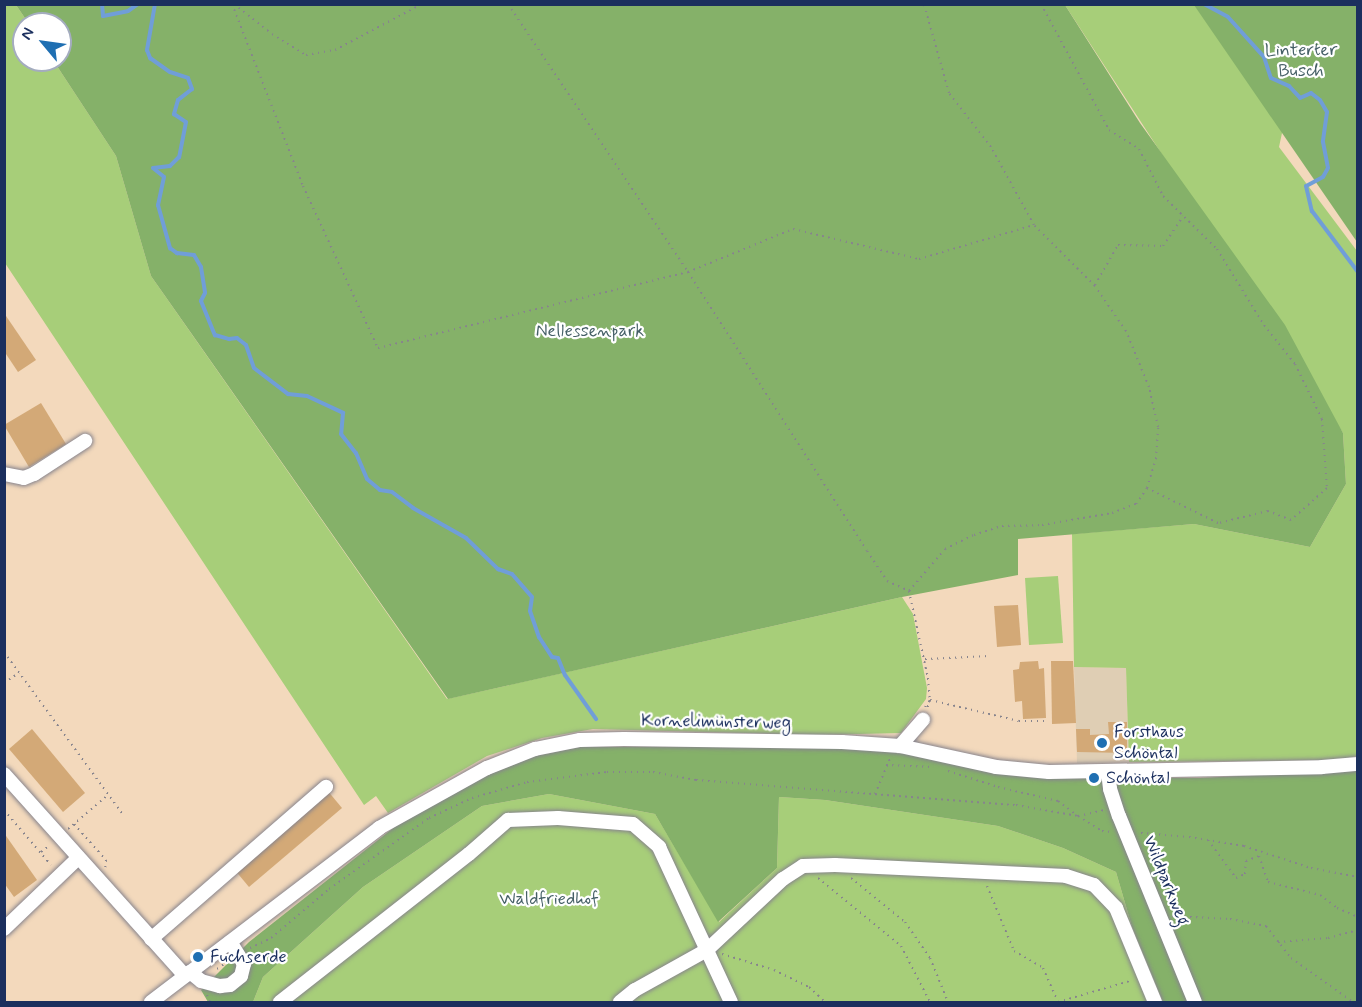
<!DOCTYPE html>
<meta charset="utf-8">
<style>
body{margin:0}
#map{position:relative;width:1362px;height:1007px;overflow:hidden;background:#f3d9bc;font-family:Mynerve,sans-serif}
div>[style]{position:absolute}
.built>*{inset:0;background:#dfceb4}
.green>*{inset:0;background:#a7ce79}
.forest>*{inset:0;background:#85b169}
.stream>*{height:4px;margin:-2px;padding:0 2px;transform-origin:2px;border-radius:2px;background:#709ed8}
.building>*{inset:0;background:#d3a977}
.path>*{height:2px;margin-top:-1px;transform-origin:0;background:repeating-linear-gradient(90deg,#87848d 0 1.5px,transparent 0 6px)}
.roads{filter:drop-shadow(0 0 2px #87848d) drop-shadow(0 0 2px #87848d)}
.minor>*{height:14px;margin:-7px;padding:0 7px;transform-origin:7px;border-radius:7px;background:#fff}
.dots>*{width:16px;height:16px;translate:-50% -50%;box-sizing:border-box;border:3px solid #fff;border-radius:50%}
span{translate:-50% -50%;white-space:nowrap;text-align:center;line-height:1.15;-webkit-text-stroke:4.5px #fff;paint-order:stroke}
.park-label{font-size:18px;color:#455f66}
.street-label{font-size:18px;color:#1b2f5e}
.poi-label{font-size:18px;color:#1b2f5e}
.left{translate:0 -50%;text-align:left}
.frame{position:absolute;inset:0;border:6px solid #1b2f5e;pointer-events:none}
.north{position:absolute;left:12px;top:12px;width:60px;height:60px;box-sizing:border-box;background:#fff;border:2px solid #a4acbf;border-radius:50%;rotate:299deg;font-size:16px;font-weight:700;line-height:24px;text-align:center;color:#1b2f5e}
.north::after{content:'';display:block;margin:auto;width:21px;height:27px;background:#1f6fb2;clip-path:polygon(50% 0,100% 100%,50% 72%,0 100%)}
</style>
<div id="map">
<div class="built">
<div style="clip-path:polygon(1074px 667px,1126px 668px,1129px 762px,1077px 763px)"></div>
</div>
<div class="green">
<div style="clip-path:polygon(4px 5px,16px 5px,29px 24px,24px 24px,24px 60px,53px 60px,116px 156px,151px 276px,447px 699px,902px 597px,913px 614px,927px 688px,926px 699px,901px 733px,816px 735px,593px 729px,542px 738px,487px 756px,388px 813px,376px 796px,364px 805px,5px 263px)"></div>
<div style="clip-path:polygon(1065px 5px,1205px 5px,1288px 105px,1279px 147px,1357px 251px,1357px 756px,1339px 760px,1129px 762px,1126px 668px,1074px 667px,1072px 534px,1194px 524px,1310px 547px,1346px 484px,1343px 433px)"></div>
<div style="clip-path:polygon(1058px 576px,1063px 643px,1029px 645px,1025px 578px)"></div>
<div style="clip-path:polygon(549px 794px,655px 814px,719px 922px,777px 868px,779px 797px,825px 800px,998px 826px,1063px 848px,1116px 872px,1132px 927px,1163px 1002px,253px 1002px,263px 977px,363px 887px,482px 806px)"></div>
</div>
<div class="forest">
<div style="clip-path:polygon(16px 5px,1065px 5px,1140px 123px,1285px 325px,1343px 433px,1346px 484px,1310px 547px,1194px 524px,1018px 539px,1018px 575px,902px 597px,448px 699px,151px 276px,116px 156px,53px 60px,60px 60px,60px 24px,29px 24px)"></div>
<div style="clip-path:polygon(1194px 5px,1357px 5px,1357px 242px)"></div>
<div style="clip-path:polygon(833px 746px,894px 751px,1056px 777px,1200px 778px,1357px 770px,1357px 1002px,1163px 1002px,1132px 927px,1116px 872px,1063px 848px,998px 826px,825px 800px,779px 797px,777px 868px,718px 922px,655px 814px,549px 794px,482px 806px,363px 887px,263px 977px,253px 1002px,208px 1002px,201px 990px,249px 942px,397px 825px,487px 775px,535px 756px,580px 747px)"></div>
</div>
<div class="stream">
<div style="left:102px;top:4px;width:12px;rotate:85deg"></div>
<div style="left:103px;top:16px;width:25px;rotate:-11deg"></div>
<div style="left:128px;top:11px;width:12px;rotate:-35deg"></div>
<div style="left:155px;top:4px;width:47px;rotate:99.9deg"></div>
<div style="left:147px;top:50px;width:9px;rotate:69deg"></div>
<div style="left:150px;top:58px;width:24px;rotate:35deg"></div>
<div style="left:170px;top:72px;width:19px;rotate:18deg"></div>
<div style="left:188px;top:78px;width:12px;rotate:70deg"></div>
<div style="left:192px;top:89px;width:18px;rotate:142deg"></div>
<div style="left:178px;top:100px;width:15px;rotate:106deg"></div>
<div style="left:174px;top:114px;width:14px;rotate:34deg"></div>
<div style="left:186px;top:122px;width:36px;rotate:101deg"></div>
<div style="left:179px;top:157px;width:13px;rotate:135deg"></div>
<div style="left:170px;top:166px;width:17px;rotate:173deg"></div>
<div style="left:153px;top:168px;width:14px;rotate:39deg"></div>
<div style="left:164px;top:177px;width:29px;rotate:102deg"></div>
<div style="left:158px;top:205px;width:45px;rotate:74.4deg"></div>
<div style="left:170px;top:248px;width:9px;rotate:36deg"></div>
<div style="left:177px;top:253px;width:17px;rotate:7deg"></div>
<div style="left:194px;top:255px;width:14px;rotate:60deg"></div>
<div style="left:201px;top:267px;width:26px;rotate:81deg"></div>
<div style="left:205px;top:293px;width:9px;rotate:117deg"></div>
<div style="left:201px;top:301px;width:37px;rotate:68deg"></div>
<div style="left:215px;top:335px;width:15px;rotate:16deg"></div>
<div style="left:229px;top:339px;width:8px;rotate:-7deg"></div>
<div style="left:237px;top:338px;width:11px;rotate:38deg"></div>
<div style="left:246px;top:345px;width:24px;rotate:71deg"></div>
<div style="left:254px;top:368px;width:43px;rotate:37.4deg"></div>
<div style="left:288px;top:394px;width:19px;rotate:6deg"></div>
<div style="left:307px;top:396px;width:40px;rotate:25deg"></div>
<div style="left:343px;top:413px;width:21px;rotate:95deg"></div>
<div style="left:341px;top:434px;width:24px;rotate:52deg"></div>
<div style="left:356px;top:453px;width:28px;rotate:67deg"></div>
<div style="left:367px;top:479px;width:17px;rotate:40deg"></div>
<div style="left:380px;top:490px;width:12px;rotate:9deg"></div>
<div style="left:392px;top:492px;width:26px;rotate:37deg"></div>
<div style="left:413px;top:508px;width:61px;rotate:29.5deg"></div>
<div style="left:466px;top:538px;width:45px;rotate:44.1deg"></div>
<div style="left:498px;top:569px;width:15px;rotate:20deg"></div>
<div style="left:512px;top:574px;width:30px;rotate:49deg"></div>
<div style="left:532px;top:597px;width:14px;rotate:98deg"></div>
<div style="left:530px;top:611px;width:28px;rotate:71deg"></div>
<div style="left:539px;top:637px;width:24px;rotate:57deg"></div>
<div style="left:552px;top:657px;width:6px;rotate:9deg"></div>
<div style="left:558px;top:658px;width:18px;rotate:68deg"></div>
<div style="left:565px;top:675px;width:54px;rotate:54.8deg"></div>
<div style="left:1204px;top:4px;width:27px;rotate:28deg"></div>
<div style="left:1228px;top:17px;width:54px;rotate:48deg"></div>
<div style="left:1264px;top:57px;width:22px;rotate:72deg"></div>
<div style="left:1271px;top:78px;width:20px;rotate:24deg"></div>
<div style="left:1289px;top:86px;width:16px;rotate:47deg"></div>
<div style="left:1300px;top:98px;width:12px;rotate:-24deg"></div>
<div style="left:1311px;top:93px;width:11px;rotate:38deg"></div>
<div style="left:1320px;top:100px;width:14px;rotate:60deg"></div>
<div style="left:1327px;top:112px;width:30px;rotate:98deg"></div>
<div style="left:1323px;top:142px;width:26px;rotate:79deg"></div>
<div style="left:1328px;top:168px;width:10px;rotate:119deg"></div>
<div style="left:1323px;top:177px;width:19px;rotate:152deg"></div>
<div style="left:1306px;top:186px;width:26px;rotate:77deg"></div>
<div style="left:1312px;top:211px;width:76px;rotate:53deg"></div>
</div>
<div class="building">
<div style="clip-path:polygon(4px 313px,36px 360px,18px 372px,4px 351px)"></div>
<div style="clip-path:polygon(41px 403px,66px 444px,29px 467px,4px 425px)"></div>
<div style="clip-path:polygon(1018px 605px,1021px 645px,997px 647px,994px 606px)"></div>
<div style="clip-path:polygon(1038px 661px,1039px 669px,1044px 668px,1046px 718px,1023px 719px,1022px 701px,1015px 702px,1013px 670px,1019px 669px,1020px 662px)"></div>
<div style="clip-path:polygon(1051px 661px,1073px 661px,1076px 723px,1052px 724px)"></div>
<div style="clip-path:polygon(1108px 722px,1127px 722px,1127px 753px,1077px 752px,1076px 729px,1090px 729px,1090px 735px,1109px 734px)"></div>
<div style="clip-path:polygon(32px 729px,85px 793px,63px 812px,9px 749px)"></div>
<div style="clip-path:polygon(327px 790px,342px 808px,249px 887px,234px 869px)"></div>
<div style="clip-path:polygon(4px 833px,37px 880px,14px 897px,4px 883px)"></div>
</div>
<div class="path">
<div style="left:232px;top:4px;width:195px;rotate:68.7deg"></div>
<div style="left:303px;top:186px;width:179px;rotate:65.2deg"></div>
<div style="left:378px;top:348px;width:319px;rotate:-13.8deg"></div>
<div style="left:688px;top:272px;width:113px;rotate:-22.3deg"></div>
<div style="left:793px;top:229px;width:130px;rotate:13.4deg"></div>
<div style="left:919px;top:259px;width:120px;rotate:-16.5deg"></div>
<div style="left:234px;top:4px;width:48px;rotate:38.3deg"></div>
<div style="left:272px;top:34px;width:40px;rotate:32deg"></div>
<div style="left:306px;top:55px;width:29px;rotate:-10deg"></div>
<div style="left:335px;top:50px;width:98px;rotate:-27.9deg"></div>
<div style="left:508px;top:4px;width:323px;rotate:56.1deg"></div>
<div style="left:688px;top:272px;width:331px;rotate:57.3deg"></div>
<div style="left:867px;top:551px;width:36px;rotate:56deg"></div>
<div style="left:887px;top:581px;width:24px;rotate:24deg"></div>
<div style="left:909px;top:591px;width:89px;rotate:77.7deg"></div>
<div style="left:928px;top:678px;width:22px;rotate:85deg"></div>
<div style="left:930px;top:700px;width:9px;rotate:108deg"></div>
<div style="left:1041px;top:4px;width:143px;rotate:61.6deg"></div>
<div style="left:1109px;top:130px;width:36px;rotate:32deg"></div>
<div style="left:1139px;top:149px;width:53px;rotate:62.9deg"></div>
<div style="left:1163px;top:196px;width:76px;rotate:44.5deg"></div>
<div style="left:1217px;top:249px;width:89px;rotate:58.3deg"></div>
<div style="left:1264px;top:325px;width:50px;rotate:51.5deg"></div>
<div style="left:1295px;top:364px;width:61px;rotate:63.9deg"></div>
<div style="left:1322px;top:419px;width:69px;rotate:85.9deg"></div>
<div style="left:1327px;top:488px;width:48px;rotate:138.4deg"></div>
<div style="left:1291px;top:520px;width:25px;rotate:-159deg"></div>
<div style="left:1268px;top:511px;width:51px;rotate:166.5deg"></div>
<div style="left:1218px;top:523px;width:79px;rotate:-153.8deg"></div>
<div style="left:1095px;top:285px;width:46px;rotate:-60.1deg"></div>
<div style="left:1118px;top:245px;width:45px;rotate:1.3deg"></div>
<div style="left:1163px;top:246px;width:36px;rotate:-56deg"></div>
<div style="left:909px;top:591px;width:55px;rotate:-49.4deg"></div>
<div style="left:945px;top:549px;width:32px;rotate:-26deg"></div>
<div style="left:974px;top:535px;width:29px;rotate:-18deg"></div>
<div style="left:1002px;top:526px;width:40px;rotate:-1.4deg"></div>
<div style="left:1042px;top:525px;width:71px;rotate:-9.7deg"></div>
<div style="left:1112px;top:513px;width:26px;rotate:-21deg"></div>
<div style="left:1136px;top:504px;width:19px;rotate:-55deg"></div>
<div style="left:1147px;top:488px;width:30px;rotate:-73deg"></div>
<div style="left:1156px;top:459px;width:32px;rotate:-86deg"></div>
<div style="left:1158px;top:427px;width:41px;rotate:-102.7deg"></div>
<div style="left:1149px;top:387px;width:61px;rotate:-112.3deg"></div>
<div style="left:1126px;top:331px;width:55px;rotate:-124.6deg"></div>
<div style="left:1095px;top:286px;width:86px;rotate:-135deg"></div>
<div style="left:1034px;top:225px;width:89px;rotate:-118.9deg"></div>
<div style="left:991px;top:147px;width:68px;rotate:-127.9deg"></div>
<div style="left:949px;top:93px;width:92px;rotate:-105.7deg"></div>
<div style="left:4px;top:652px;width:200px;rotate:53.8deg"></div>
<div style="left:925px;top:659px;width:64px;rotate:-2.7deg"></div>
<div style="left:4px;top:683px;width:18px;rotate:-34deg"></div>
<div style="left:925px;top:707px;width:9px;rotate:-54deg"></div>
<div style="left:930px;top:700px;width:91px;rotate:13.3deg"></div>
<div style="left:1019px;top:721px;width:30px"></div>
<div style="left:886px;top:765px;width:45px;rotate:2.5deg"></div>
<div style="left:948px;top:771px;width:52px;rotate:17.7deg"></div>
<div style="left:998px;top:787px;width:62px;rotate:13.1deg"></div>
<div style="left:1058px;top:801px;width:25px;rotate:37deg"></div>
<div style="left:1078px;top:816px;width:26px;rotate:-13deg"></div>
<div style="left:875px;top:794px;width:39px;rotate:-67deg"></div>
<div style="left:4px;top:810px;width:72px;rotate:49.5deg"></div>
<div style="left:74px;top:824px;width:48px;rotate:48.4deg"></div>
<div style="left:106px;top:860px;width:9px;rotate:96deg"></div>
<div style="left:68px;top:829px;width:52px;rotate:-40.4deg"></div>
<div style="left:1141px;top:833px;width:48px;rotate:4.8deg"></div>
<div style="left:1189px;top:837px;width:56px;rotate:9.3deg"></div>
<div style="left:1244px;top:846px;width:71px;rotate:18.2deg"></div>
<div style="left:1311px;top:868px;width:48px;rotate:10.8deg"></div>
<div style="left:1208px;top:840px;width:47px;rotate:53.6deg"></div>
<div style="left:1236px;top:878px;width:10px;rotate:-24deg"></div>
<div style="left:1245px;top:874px;width:13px;rotate:-86deg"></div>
<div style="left:1246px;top:861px;width:14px;rotate:-21deg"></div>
<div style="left:1259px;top:856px;width:28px;rotate:71deg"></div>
<div style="left:1268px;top:882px;width:54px;rotate:14deg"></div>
<div style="left:1320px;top:895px;width:21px;rotate:37deg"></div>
<div style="left:1337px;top:908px;width:23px;rotate:23deg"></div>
<div style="left:41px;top:852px;width:11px;rotate:-38deg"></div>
<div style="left:818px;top:878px;width:107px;rotate:39.3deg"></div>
<div style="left:901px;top:946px;width:63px;rotate:62.6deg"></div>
<div style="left:851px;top:878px;width:70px;rotate:39.2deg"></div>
<div style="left:905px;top:922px;width:44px;rotate:55.2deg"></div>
<div style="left:930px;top:958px;width:48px;rotate:67.8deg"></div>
<div style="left:987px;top:886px;width:70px;rotate:67.4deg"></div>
<div style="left:1014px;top:951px;width:34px;rotate:30deg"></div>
<div style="left:1043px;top:968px;width:37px;rotate:66deg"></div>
<div style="left:1058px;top:1002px;width:78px;rotate:-16.3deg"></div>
<div style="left:1172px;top:916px;width:58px;rotate:3deg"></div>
<div style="left:1230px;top:919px;width:37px;rotate:11deg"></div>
<div style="left:1266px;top:926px;width:41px;rotate:52deg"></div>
<div style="left:1291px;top:958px;width:76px;rotate:35.4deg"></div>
<div style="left:1278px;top:942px;width:50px;rotate:-4.6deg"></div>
<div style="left:1328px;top:938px;width:31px;rotate:-15deg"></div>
<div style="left:250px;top:948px;width:23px;rotate:-25deg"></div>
<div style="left:271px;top:938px;width:76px;rotate:-40.2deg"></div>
<div style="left:329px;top:889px;width:123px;rotate:-35.4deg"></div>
<div style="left:429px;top:818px;width:47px;rotate:-24.9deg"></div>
<div style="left:472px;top:798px;width:57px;rotate:-16.2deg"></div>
<div style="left:527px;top:782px;width:81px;rotate:-7.1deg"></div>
<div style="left:607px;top:772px;width:46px"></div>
<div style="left:653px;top:772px;width:44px;rotate:10.5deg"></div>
<div style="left:696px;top:780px;width:321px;rotate:4.5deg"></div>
<div style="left:1016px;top:805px;width:63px;rotate:10.1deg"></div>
<div style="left:1078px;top:816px;width:28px;rotate:32deg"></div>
<div style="left:1102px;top:831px;width:9px;rotate:6deg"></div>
<div style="left:722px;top:954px;width:54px;rotate:17.1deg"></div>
<div style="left:774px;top:970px;width:39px;rotate:26deg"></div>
<div style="left:809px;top:987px;width:22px;rotate:43deg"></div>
<div style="left:217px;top:969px;width:12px;rotate:-35deg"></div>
<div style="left:207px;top:995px;width:8px;rotate:67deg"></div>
</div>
<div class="roads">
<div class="minor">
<div style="left:4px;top:474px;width:20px;rotate:11deg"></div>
<div style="left:24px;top:478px;width:11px;rotate:-22deg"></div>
<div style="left:34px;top:474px;width:61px;rotate:-32.9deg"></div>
<div style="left:900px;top:746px;width:35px;rotate:-49deg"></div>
<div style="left:1108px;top:772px;width:17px;rotate:83deg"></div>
<div style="left:1110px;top:789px;width:28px;rotate:72deg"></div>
<div style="left:1119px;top:816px;width:201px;rotate:67.8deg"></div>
<div style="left:4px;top:774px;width:271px;rotate:48.1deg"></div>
<div style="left:4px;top:929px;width:103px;rotate:-43.8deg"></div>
<div style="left:151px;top:939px;width:232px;rotate:-41deg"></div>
<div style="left:190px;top:972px;width:14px;rotate:39deg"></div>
<div style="left:201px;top:981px;width:20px;rotate:15deg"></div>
<div style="left:220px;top:986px;width:10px;rotate:-6deg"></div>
<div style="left:230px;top:985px;width:14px;rotate:-39deg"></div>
<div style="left:241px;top:976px;width:12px;rotate:-76deg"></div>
<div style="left:244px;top:964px;width:26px;rotate:-122deg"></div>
<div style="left:151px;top:1002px;width:287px;rotate:-37.3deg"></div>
<div style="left:379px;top:828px;width:124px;rotate:-29.1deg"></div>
<div style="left:487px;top:768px;width:52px;rotate:-21.6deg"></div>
<div style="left:535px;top:749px;width:46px;rotate:-11.3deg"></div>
<div style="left:580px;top:740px;width:44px;rotate:-1.3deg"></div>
<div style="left:624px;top:739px;width:218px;rotate:0.8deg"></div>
<div style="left:842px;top:742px;width:58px;rotate:3.9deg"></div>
<div style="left:900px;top:746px;width:98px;rotate:12.3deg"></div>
<div style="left:996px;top:767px;width:53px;rotate:5.4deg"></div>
<div style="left:1049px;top:772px;width:273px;rotate:-1deg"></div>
<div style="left:1322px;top:767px;width:36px;rotate:-5deg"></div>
<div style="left:280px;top:1002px;width:240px;rotate:-38.1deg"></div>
<div style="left:469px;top:854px;width:52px;rotate:-41.1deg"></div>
<div style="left:508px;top:820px;width:50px;rotate:-2.3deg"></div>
<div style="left:558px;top:818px;width:75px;rotate:4.6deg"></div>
<div style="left:633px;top:824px;width:35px;rotate:41deg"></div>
<div style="left:659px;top:847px;width:171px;rotate:65.1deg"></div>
<div style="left:620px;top:1002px;width:19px;rotate:-39deg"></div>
<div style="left:635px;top:990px;width:82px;rotate:-29.1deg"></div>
<div style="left:707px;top:950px;width:104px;rotate:-43.1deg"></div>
<div style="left:783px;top:879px;width:24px;rotate:-33deg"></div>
<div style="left:803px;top:866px;width:32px;rotate:-2deg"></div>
<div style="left:835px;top:865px;width:231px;rotate:2.7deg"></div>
<div style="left:1066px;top:876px;width:29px;rotate:18deg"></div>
<div style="left:1094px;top:885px;width:32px;rotate:46deg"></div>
<div style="left:1116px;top:908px;width:102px;rotate:67.5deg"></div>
</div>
</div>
<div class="dots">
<div style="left:1102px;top:743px;background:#1f6fb2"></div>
<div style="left:1094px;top:778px;background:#1f6fb2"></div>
<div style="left:198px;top:957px;background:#1f6fb2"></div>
</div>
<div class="park-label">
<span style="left:1301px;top:61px">Linterter<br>Busch</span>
<span style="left:590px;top:331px">Nellessenpark</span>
<span style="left:549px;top:899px">Waldfriedhof</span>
</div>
<div class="street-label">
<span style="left:716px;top:722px;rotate:1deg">Kornelimünsterweg</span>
<span style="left:1166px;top:881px;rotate:68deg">Wildparkweg</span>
</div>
<div class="poi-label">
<span class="left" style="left:1114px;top:743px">Forsthaus<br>Schöntal</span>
<span class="left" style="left:1106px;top:778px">Schöntal</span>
<span class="left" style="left:210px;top:957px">Fuchserde</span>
</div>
<div class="frame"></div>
<div class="north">N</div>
</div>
